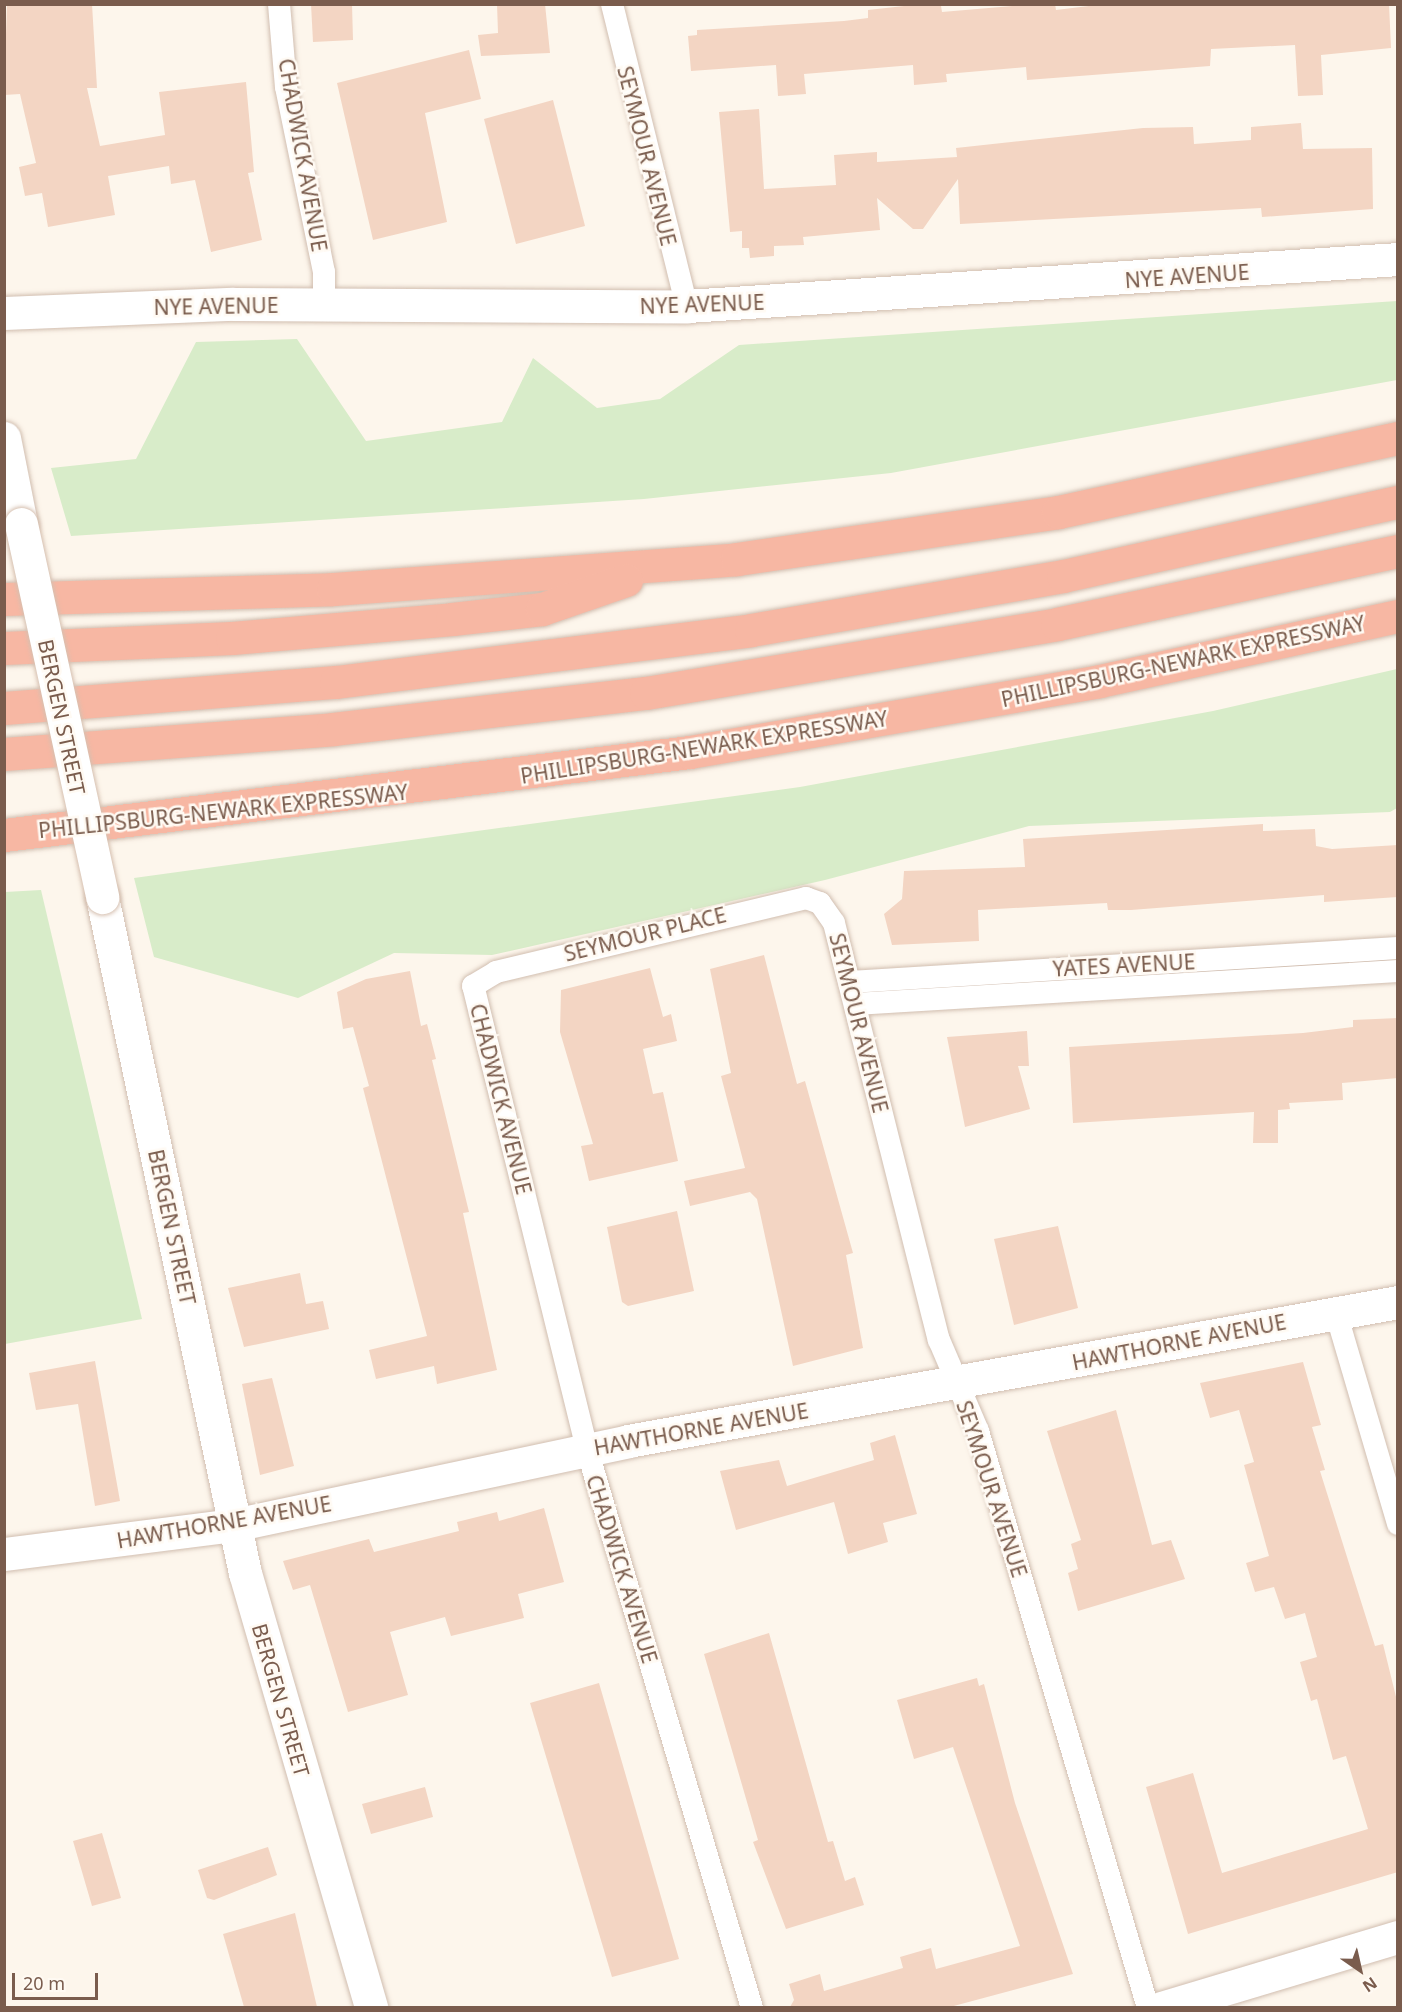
<!DOCTYPE html>
<style>
body{margin:0}
#map{position:relative;width:1402px;height:2012px;overflow:hidden;background:#fdf6ec;font-family:"Noto Sans",sans-serif}
div>[style]{position:absolute}
.green>*{inset:0;background:#d8ecc9}
.building>*{inset:0;background:#f3d5c3}
.roads{filter:drop-shadow(0 0 2px #d1beb0) drop-shadow(0 0 2px #d1beb0)}
.street>*{height:22px;margin:-11px;padding:0 11px;transform-origin:11px;border-radius:11px;background:#fff}
.secondary>*{height:33px;margin:-16.5px;padding:0 16.5px;transform-origin:16.5px;border-radius:16.5px;background:#fff}
.highway>*{height:33px;margin:-16.5px;padding:0 16.5px;transform-origin:16.5px;border-radius:16.5px;background:#f7b7a3}
.bridges{filter:drop-shadow(0 0 2px #d6c0b0) drop-shadow(0 0 2px #d6c0b0)}
.secondary-bridge>*{height:33px;margin:-16.5px;padding:0 16.5px;transform-origin:16.5px;border-radius:16.5px;background:#fff}
span{translate:-50% -50%;white-space:nowrap;text-align:center;line-height:1.15;-webkit-text-stroke:5px #fffaf3;paint-order:stroke}
.street-label{font-size:21px;color:#7a5c4d}
.frame{position:absolute;inset:0;border:6px solid #7a5c4d;pointer-events:none}
.north{position:absolute;left:1330px;top:1940px;width:60px;height:60px;-webkit-text-stroke:4px #fffaf3;paint-order:stroke;rotate:146deg;font-size:16px;font-weight:700;line-height:24px;text-align:center;color:#7a5c4d}
.north::after{content:'';display:block;margin:auto;width:21px;height:27px;background:#7a5c4d;clip-path:polygon(50% 0,100% 100%,50% 72%,0 100%)}
.scale{position:absolute;left:12px;top:1973px;width:86px;height:27px;box-sizing:border-box;border:3px solid #7a5c4d;border-top:0;padding-left:8px;font-size:18px;line-height:21px;white-space:nowrap;color:#7a5c4d;-webkit-text-stroke:4px #fffaf3;paint-order:stroke}
</style>
<div id="map">
<div class="green">
<div style="clip-path:polygon(1397px 301px,1397px 380px,891px 473px,644px 499px,71px 536px,51px 468px,136px 459px,196px 342px,297px 339px,366px 441px,502px 422px,533px 358px,597px 408px,660px 399px,739px 345px)"></div>
<div style="clip-path:polygon(1397px 669px,1397px 808px,1390px 812px,1029px 826px,825px 880px,492px 955px,394px 953px,298px 998px,154px 957px,134px 878px,800px 787px,1213px 711px)"></div>
<div style="clip-path:polygon(41px 890px,142px 1319px,5px 1344px,5px 892px)"></div>
</div>
<div class="building">
<div style="clip-path:polygon(7px 4px,92px 4px,97px 88px,87px 88px,100px 146px,165px 135px,159px 92px,246px 82px,254px 172px,248px 173px,262px 240px,211px 252px,195px 180px,171px 184px,169px 166px,108px 176px,115px 215px,48px 227px,42px 193px,25px 196px,19px 167px,36px 163px,20px 94px,4px 95px)"></div>
<div style="clip-path:polygon(311px 4px,352px 4px,353px 40px,313px 42px)"></div>
<div style="clip-path:polygon(497px 4px,545px 4px,550px 53px,481px 56px,478px 35px,498px 33px)"></div>
<div style="clip-path:polygon(1034px 4px,1055px 4px,1056px 10px,1105px 4px,1389px 4px,1391px 48px,1321px 55px,1323px 95px,1298px 96px,1295px 45px,1211px 49px,1210px 66px,1027px 80px,1026px 67px,946px 74px,947px 82px,914px 85px,913px 65px,804px 74px,806px 94px,778px 96px,776px 65px,691px 71px,688px 36px,697px 35px,697px 30px,844px 21px,868px 18px,868px 10px,904px 6px,941px 6px,942px 12px)"></div>
<div style="clip-path:polygon(469px 50px,481px 99px,425px 113px,447px 222px,373px 240px,337px 83px)"></div>
<div style="clip-path:polygon(553px 100px,585px 226px,516px 244px,484px 119px)"></div>
<div style="clip-path:polygon(759px 109px,764px 189px,836px 185px,834px 155px,877px 152px,877px 162px,957px 157px,956px 148px,1143px 128px,1193px 127px,1194px 144px,1251px 140px,1251px 127px,1301px 123px,1303px 149px,1372px 148px,1373px 209px,1262px 217px,1261px 208px,960px 224px,958px 179px,923px 229px,913px 229px,877px 198px,880px 230px,803px 237px,804px 245px,774px 246px,774px 256px,750px 258px,749px 248px,742px 248px,742px 231px,730px 232px,719px 112px)"></div>
<div style="clip-path:polygon(1263px 824px,1263px 831px,1315px 829px,1316px 846px,1332px 849px,1398px 845px,1398px 897px,1324px 902px,1324px 895px,1131px 910px,1108px 910px,1107px 903px,978px 910px,979px 941px,892px 945px,884px 914px,902px 899px,904px 871px,1025px 867px,1023px 839px)"></div>
<div style="clip-path:polygon(764px 955px,797px 1084px,805px 1081px,853px 1253px,846px 1255px,863px 1348px,793px 1366px,757px 1199px,750px 1192px,690px 1206px,684px 1181px,745px 1168px,721px 1076px,731px 1073px,710px 969px)"></div>
<div style="clip-path:polygon(650px 968px,663px 1017px,671px 1014px,677px 1041px,643px 1049px,653px 1094px,663px 1092px,678px 1161px,589px 1181px,581px 1146px,593px 1144px,560px 1032px,561px 990px)"></div>
<div style="clip-path:polygon(410px 971px,421px 1026px,427px 1024px,436px 1059px,432px 1060px,469px 1212px,463px 1213px,497px 1370px,437px 1384px,434px 1366px,376px 1379px,369px 1350px,427px 1336px,363px 1088px,369px 1086px,353px 1027px,343px 1029px,337px 992px,366px 979px)"></div>
<div style="clip-path:polygon(1398px 1018px,1398px 1078px,1342px 1083px,1343px 1100px,1289px 1103px,1290px 1109px,1278px 1110px,1278px 1143px,1253px 1143px,1254px 1112px,1073px 1123px,1069px 1047px,1303px 1033px,1353px 1027px,1353px 1020px)"></div>
<div style="clip-path:polygon(1027px 1031px,1029px 1066px,1018px 1066px,1030px 1109px,965px 1127px,947px 1037px)"></div>
<div style="clip-path:polygon(677px 1211px,694px 1291px,628px 1306px,622px 1302px,607px 1227px)"></div>
<div style="clip-path:polygon(1058px 1226px,1078px 1308px,1014px 1325px,994px 1239px)"></div>
<div style="clip-path:polygon(300px 1273px,306px 1304px,323px 1301px,329px 1329px,244px 1347px,228px 1288px)"></div>
<div style="clip-path:polygon(95px 1361px,120px 1501px,95px 1506px,78px 1404px,36px 1410px,29px 1373px)"></div>
<div style="clip-path:polygon(1303px 1362px,1321px 1425px,1312px 1427px,1325px 1470px,1320px 1471px,1375px 1646px,1383px 1644px,1398px 1705px,1398px 1872px,1188px 1934px,1146px 1787px,1193px 1773px,1222px 1873px,1368px 1829px,1346px 1756px,1333px 1760px,1317px 1699px,1311px 1701px,1300px 1662px,1317px 1657px,1305px 1613px,1285px 1619px,1274px 1587px,1255px 1592px,1246px 1563px,1269px 1556px,1244px 1465px,1254px 1462px,1239px 1410px,1210px 1418px,1200px 1383px)"></div>
<div style="clip-path:polygon(272px 1378px,294px 1466px,260px 1475px,242px 1384px)"></div>
<div style="clip-path:polygon(1116px 1410px,1152px 1545px,1171px 1540px,1185px 1579px,1078px 1611px,1068px 1573px,1078px 1569px,1071px 1544px,1081px 1540px,1047px 1431px)"></div>
<div style="clip-path:polygon(895px 1435px,917px 1514px,883px 1523px,888px 1542px,848px 1554px,834px 1502px,736px 1530px,720px 1471px,779px 1460px,787px 1486px,874px 1460px,870px 1443px)"></div>
<div style="clip-path:polygon(544px 1508px,564px 1582px,518px 1594px,524px 1618px,451px 1636px,445px 1617px,390px 1632px,408px 1695px,348px 1712px,310px 1585px,293px 1590px,283px 1561px,369px 1539px,374px 1552px,459px 1531px,457px 1522px,497px 1512px,499px 1521px)"></div>
<div style="clip-path:polygon(769px 1633px,828px 1842px,833px 1841px,845px 1881px,855px 1877px,864px 1905px,786px 1929px,753px 1842px,758px 1840px,704px 1654px)"></div>
<div style="clip-path:polygon(977px 1678px,979px 1686px,984px 1684px,1015px 1803px,1073px 1974px,950px 2007px,790px 2007px,794px 2000px,789px 1984px,820px 1974px,824px 1991px,903px 1968px,900px 1957px,931px 1948px,936px 1969px,1020px 1946px,953px 1747px,914px 1759px,897px 1700px)"></div>
<div style="clip-path:polygon(599px 1683px,679px 1959px,612px 1977px,530px 1703px)"></div>
<div style="clip-path:polygon(425px 1787px,433px 1817px,371px 1834px,362px 1804px)"></div>
<div style="clip-path:polygon(102px 1833px,121px 1898px,92px 1906px,73px 1841px)"></div>
<div style="clip-path:polygon(268px 1847px,277px 1875px,214px 1900px,207px 1898px,198px 1870px)"></div>
<div style="clip-path:polygon(295px 1913px,317px 2007px,244px 2007px,223px 1934px)"></div>
</div>
<div class="roads">
<div class="street">
<div style="left:279px;top:4px;width:83px;rotate:85.2deg"></div>
<div style="left:286px;top:87px;width:189px;rotate:78.4deg"></div>
<div style="left:324px;top:272px;width:34px;rotate:90deg"></div>
<div style="left:612px;top:4px;width:311px;rotate:76.1deg"></div>
<div style="left:850px;top:982px;width:549px;rotate:-3.55deg"></div>
<div style="left:855px;top:1004px;width:544px;rotate:-3.48deg"></div>
<div style="left:1336px;top:1313px;width:220px;rotate:73.6deg"></div>
<div style="left:752px;top:2008px;width:583px;rotate:-106.45deg"></div>
<div style="left:587px;top:1449px;width:477px;rotate:-103.8deg"></div>
<div style="left:473px;top:986px;width:27px;rotate:-31deg"></div>
<div style="left:496px;top:972px;width:319px;rotate:-13.4deg"></div>
<div style="left:806px;top:898px;width:15px;rotate:20deg"></div>
<div style="left:820px;top:903px;width:24px;rotate:55deg"></div>
<div style="left:834px;top:923px;width:430px;rotate:75.9deg"></div>
<div style="left:939px;top:1340px;width:99px;rotate:66.8deg"></div>
<div style="left:978px;top:1431px;width:602px;rotate:73.58deg"></div>
</div>
<div class="secondary">
<div style="left:4px;top:313px;width:229px;rotate:-2.3deg"></div>
<div style="left:233px;top:304px;width:454px;rotate:0.3deg"></div>
<div style="left:687px;top:306px;width:713px;rotate:-3.78deg"></div>
<div style="left:4px;top:438px;width:88px;rotate:78.8deg"></div>
<div style="left:102px;top:897px;width:691px;rotate:78.06deg"></div>
<div style="left:245px;top:1573px;width:453px;rotate:73.8deg"></div>
<div style="left:4px;top:1554px;width:232px;rotate:-7.2deg"></div>
<div style="left:234px;top:1525px;width:403px;rotate:-12deg"></div>
<div style="left:628px;top:1441px;width:782px;rotate:-10.23deg"></div>
<div style="left:1161px;top:2008px;width:247px;rotate:-16.7deg"></div>
</div>
<div class="highway">
<div style="left:4px;top:599px;width:329px;rotate:-1.7deg"></div>
<div style="left:333px;top:589px;width:405px;rotate:-4.2deg"></div>
<div style="left:737px;top:559px;width:324px;rotate:-8.3deg"></div>
<div style="left:1058px;top:512px;width:348px;rotate:-12.3deg"></div>
<div style="left:4px;top:648px;width:228px;rotate:-2.5deg"></div>
<div style="left:232px;top:638px;width:221px;rotate:-4.9deg"></div>
<div style="left:452px;top:619px;width:91px;rotate:-6.3deg"></div>
<div style="left:542px;top:609px;width:89px;rotate:-19deg"></div>
<div style="left:4px;top:708px;width:333px;rotate:-4.5deg"></div>
<div style="left:336px;top:682px;width:418px;rotate:-7.1deg"></div>
<div style="left:751px;top:630px;width:317px;rotate:-9.8deg"></div>
<div style="left:1063px;top:576px;width:343px;rotate:-12.5deg"></div>
<div style="left:4px;top:754px;width:330px;rotate:-4.3deg"></div>
<div style="left:333px;top:729px;width:315px;rotate:-6.6deg"></div>
<div style="left:646px;top:693px;width:417px;rotate:-9.5deg"></div>
<div style="left:1057px;top:624px;width:349px;rotate:-12.1deg"></div>
<div style="left:4px;top:835px;width:691px;rotate:-6.9deg"></div>
<div style="left:690px;top:752px;width:415px;rotate:-9.8deg"></div>
<div style="left:1099px;top:681px;width:306px;rotate:-12.3deg"></div>
</div>
</div>
<div class="bridges">
<div class="secondary-bridge">
<div style="left:21px;top:524px;width:382px;rotate:77.7deg"></div>
</div>
</div>
<div class="street-label">
<span style="left:303px;top:155px;rotate:80deg">CHADWICK AVENUE</span>
<span style="left:647px;top:156px;rotate:76deg">SEYMOUR AVENUE</span>
<span style="left:1187px;top:276px;rotate:-4deg">NYE AVENUE</span>
<span style="left:702px;top:304px;rotate:-2deg">NYE AVENUE</span>
<span style="left:216px;top:306px;rotate:-1deg">NYE AVENUE</span>
<span style="left:1183px;top:661px;rotate:-12deg">PHILLIPSBURG-NEWARK EXPRESSWAY</span>
<span style="left:62px;top:717px;rotate:78deg">BERGEN STREET</span>
<span style="left:704px;top:747px;rotate:-9deg">PHILLIPSBURG-NEWARK EXPRESSWAY</span>
<span style="left:223px;top:811px;rotate:-6deg">PHILLIPSBURG-NEWARK EXPRESSWAY</span>
<span style="left:645px;top:934px;rotate:-14deg">SEYMOUR PLACE</span>
<span style="left:1124px;top:965px;rotate:-3deg">YATES AVENUE</span>
<span style="left:859px;top:1023px;rotate:76deg">SEYMOUR AVENUE</span>
<span style="left:501px;top:1099px;rotate:76deg">CHADWICK AVENUE</span>
<span style="left:172px;top:1227px;rotate:78deg">BERGEN STREET</span>
<span style="left:1179px;top:1342px;rotate:-11deg">HAWTHORNE AVENUE</span>
<span style="left:701px;top:1429px;rotate:-10deg">HAWTHORNE AVENUE</span>
<span style="left:992px;top:1489px;rotate:72deg">SEYMOUR AVENUE</span>
<span style="left:224px;top:1522px;rotate:-10deg">HAWTHORNE AVENUE</span>
<span style="left:622px;top:1569px;rotate:73deg">CHADWICK AVENUE</span>
<span style="left:281px;top:1700px;rotate:74deg">BERGEN STREET</span>
</div>
<div class="frame"></div>
<div class="north">N</div>
<div class="scale">20 m</div>
</div>
